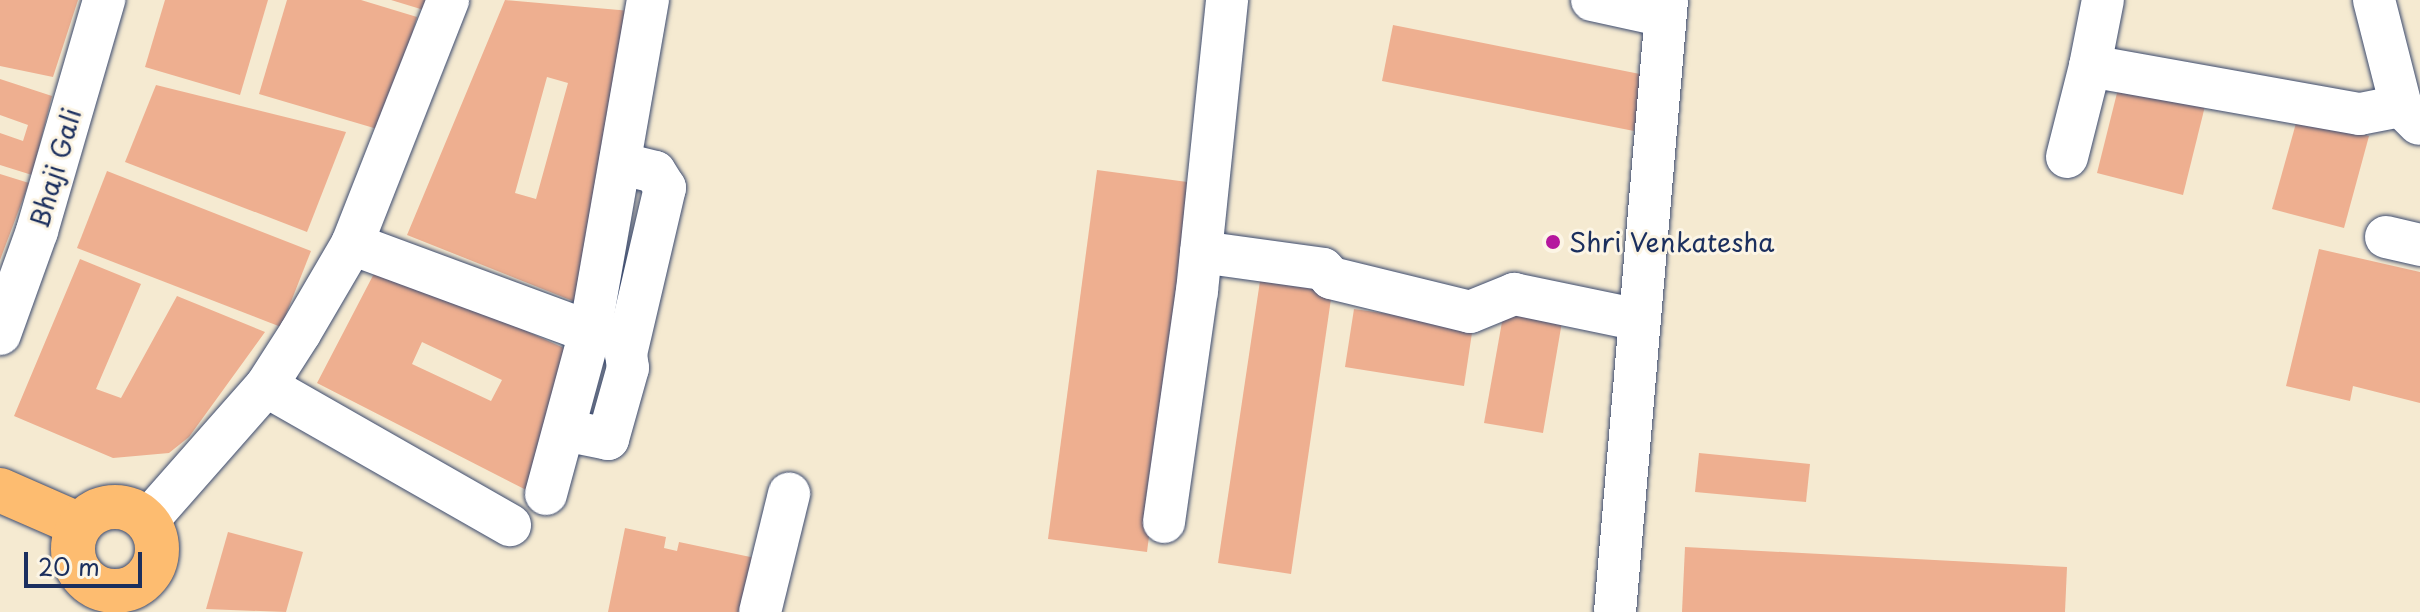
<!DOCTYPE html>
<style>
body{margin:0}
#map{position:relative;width:2420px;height:612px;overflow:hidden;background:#f5ead1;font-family:"Playpen Sans",sans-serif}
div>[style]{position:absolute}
.building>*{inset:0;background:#eeaf90}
.roads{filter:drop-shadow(0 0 2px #3c4b6f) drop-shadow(0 0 2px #3c4b6f)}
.minor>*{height:42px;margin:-21px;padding:0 21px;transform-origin:21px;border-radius:21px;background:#fff}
.major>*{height:44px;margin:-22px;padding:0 22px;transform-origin:22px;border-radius:22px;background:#fdbc70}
.major>.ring{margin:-22px;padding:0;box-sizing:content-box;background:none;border:44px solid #fdbc70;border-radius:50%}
.dots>*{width:22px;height:22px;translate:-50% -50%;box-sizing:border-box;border:4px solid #fcf5e5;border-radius:50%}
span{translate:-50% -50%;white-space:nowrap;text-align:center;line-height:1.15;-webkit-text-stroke:6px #fcf5e5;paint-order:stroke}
.street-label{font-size:26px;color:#1b2f5e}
.poi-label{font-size:26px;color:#1b2f5e}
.left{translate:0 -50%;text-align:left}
.scale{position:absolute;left:24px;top:552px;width:118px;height:36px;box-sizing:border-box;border:4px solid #1b2f5e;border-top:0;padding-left:10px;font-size:24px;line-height:28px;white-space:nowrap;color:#1b2f5e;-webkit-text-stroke:6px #fcf5e5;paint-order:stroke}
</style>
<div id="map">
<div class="building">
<div style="clip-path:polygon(0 0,78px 0,53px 77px,0 66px)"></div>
<div style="clip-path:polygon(165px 0,268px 0,240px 95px,145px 67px)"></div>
<div style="clip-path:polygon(287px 0,361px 0,417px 17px,384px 131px,259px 94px)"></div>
<div style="clip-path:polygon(391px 0,441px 0,437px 14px)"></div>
<div style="clip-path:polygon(evenodd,505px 0,642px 12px,583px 305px,407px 235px,505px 0,547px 77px,568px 83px,536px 199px,515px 193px,547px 77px)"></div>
<div style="clip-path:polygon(1393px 25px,1645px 75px,1634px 131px,1382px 81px)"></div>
<div style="clip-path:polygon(0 79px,52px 96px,32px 175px,0 165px,0 133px,23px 141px,28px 125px,0 115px)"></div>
<div style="clip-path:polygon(2120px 81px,2206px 102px,2183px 195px,2097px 173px)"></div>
<div style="clip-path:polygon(156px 85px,346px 132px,307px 232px,125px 162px)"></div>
<div style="clip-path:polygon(2298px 116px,2369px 136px,2344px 228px,2272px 209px)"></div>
<div style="clip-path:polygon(1097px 170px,1195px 183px,1147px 552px,1048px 539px)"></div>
<div style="clip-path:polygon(107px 171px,311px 251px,281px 327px,77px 248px)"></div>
<div style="clip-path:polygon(0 174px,29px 183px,0 260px)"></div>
<div style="clip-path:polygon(2319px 249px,2420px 272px,2420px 403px,2353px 386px,2350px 401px,2286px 386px)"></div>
<div style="clip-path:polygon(80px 259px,141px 284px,96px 389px,121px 398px,177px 296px,265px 332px,189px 437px,169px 453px,113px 458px,14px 416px)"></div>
<div style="clip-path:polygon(evenodd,379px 264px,577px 354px,538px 496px,317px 383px,379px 264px,422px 342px,502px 380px,491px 401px,412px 364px,422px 342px)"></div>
<div style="clip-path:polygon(1260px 281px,1332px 292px,1291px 574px,1218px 563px)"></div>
<div style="clip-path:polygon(1505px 305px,1563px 316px,1543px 433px,1484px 423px)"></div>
<div style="clip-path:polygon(1354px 309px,1473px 326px,1464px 386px,1345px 367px)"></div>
<div style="clip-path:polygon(1699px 453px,1810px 464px,1806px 502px,1695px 492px)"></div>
<div style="clip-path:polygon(625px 528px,666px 537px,664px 548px,677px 551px,679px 542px,760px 559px,742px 612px,608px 612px)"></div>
<div style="clip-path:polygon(228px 532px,303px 552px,286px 612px,206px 609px)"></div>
<div style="clip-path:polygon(1685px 547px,2067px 567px,2065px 612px,1682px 612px)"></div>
</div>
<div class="roads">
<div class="minor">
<div style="left:1592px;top:0;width:75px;rotate:12.4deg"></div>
<div style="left:2374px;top:0;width:109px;rotate:75.7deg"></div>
<div style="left:2401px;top:106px;width:25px;rotate:45deg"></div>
<div style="left:2090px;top:66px;width:67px;rotate:-78.9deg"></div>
<div style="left:2067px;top:157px;width:94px;rotate:-75.8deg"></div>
<div style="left:2090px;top:66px;width:274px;rotate:10.1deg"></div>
<div style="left:2360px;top:114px;width:42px;rotate:-11deg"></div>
<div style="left:2386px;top:237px;width:35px;rotate:13deg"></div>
<div style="left:352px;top:244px;width:254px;rotate:20.3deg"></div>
<div style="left:1201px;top:252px;width:123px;rotate:7.9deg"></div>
<div style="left:1323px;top:269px;width:12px;rotate:48deg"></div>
<div style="left:1331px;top:278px;width:143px;rotate:13.7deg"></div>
<div style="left:1470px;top:312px;width:48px;rotate:-22.2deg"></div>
<div style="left:1514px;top:294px;width:128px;rotate:11.7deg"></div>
<div style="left:0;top:334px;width:109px;rotate:-70.2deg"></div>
<div style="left:37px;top:231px;width:241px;rotate:-73.8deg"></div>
<div style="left:266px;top:386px;width:281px;rotate:29.7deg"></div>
<div style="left:564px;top:430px;width:45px;rotate:11.6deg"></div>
<div style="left:608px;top:439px;width:74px;rotate:-74.3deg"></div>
<div style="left:628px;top:368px;width:14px;rotate:-98deg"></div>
<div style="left:626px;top:354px;width:171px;rotate:-76.8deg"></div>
<div style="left:665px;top:188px;width:19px;rotate:-122deg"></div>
<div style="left:655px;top:172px;width:36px;rotate:-166deg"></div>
<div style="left:546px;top:494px;width:168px;rotate:-74.8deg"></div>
<div style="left:590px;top:332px;width:337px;rotate:-80.1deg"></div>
<div style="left:147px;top:521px;width:180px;rotate:-48.6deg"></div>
<div style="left:266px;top:386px;width:63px;rotate:-57.3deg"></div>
<div style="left:300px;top:333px;width:103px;rotate:-59.7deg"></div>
<div style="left:352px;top:244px;width:262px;rotate:-68.5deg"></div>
<div style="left:1164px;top:522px;width:233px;rotate:-81.9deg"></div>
<div style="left:1197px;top:291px;width:293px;rotate:-84.1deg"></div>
<div style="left:760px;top:612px;width:122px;rotate:-76.2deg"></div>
<div style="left:1615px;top:612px;width:614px;rotate:-85.14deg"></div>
</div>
<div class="major">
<div style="left:0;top:490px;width:87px;rotate:23.6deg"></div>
<div class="ring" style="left:73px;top:507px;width:40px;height:40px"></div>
</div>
</div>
<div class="dots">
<div style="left:1553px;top:242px;background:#b5179e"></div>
</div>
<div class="street-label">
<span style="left:55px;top:168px;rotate:-74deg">Bhaji Gali</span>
</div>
<div class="poi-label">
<span class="left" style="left:1569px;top:242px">Shri Venkatesha</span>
</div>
<div class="scale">20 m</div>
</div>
